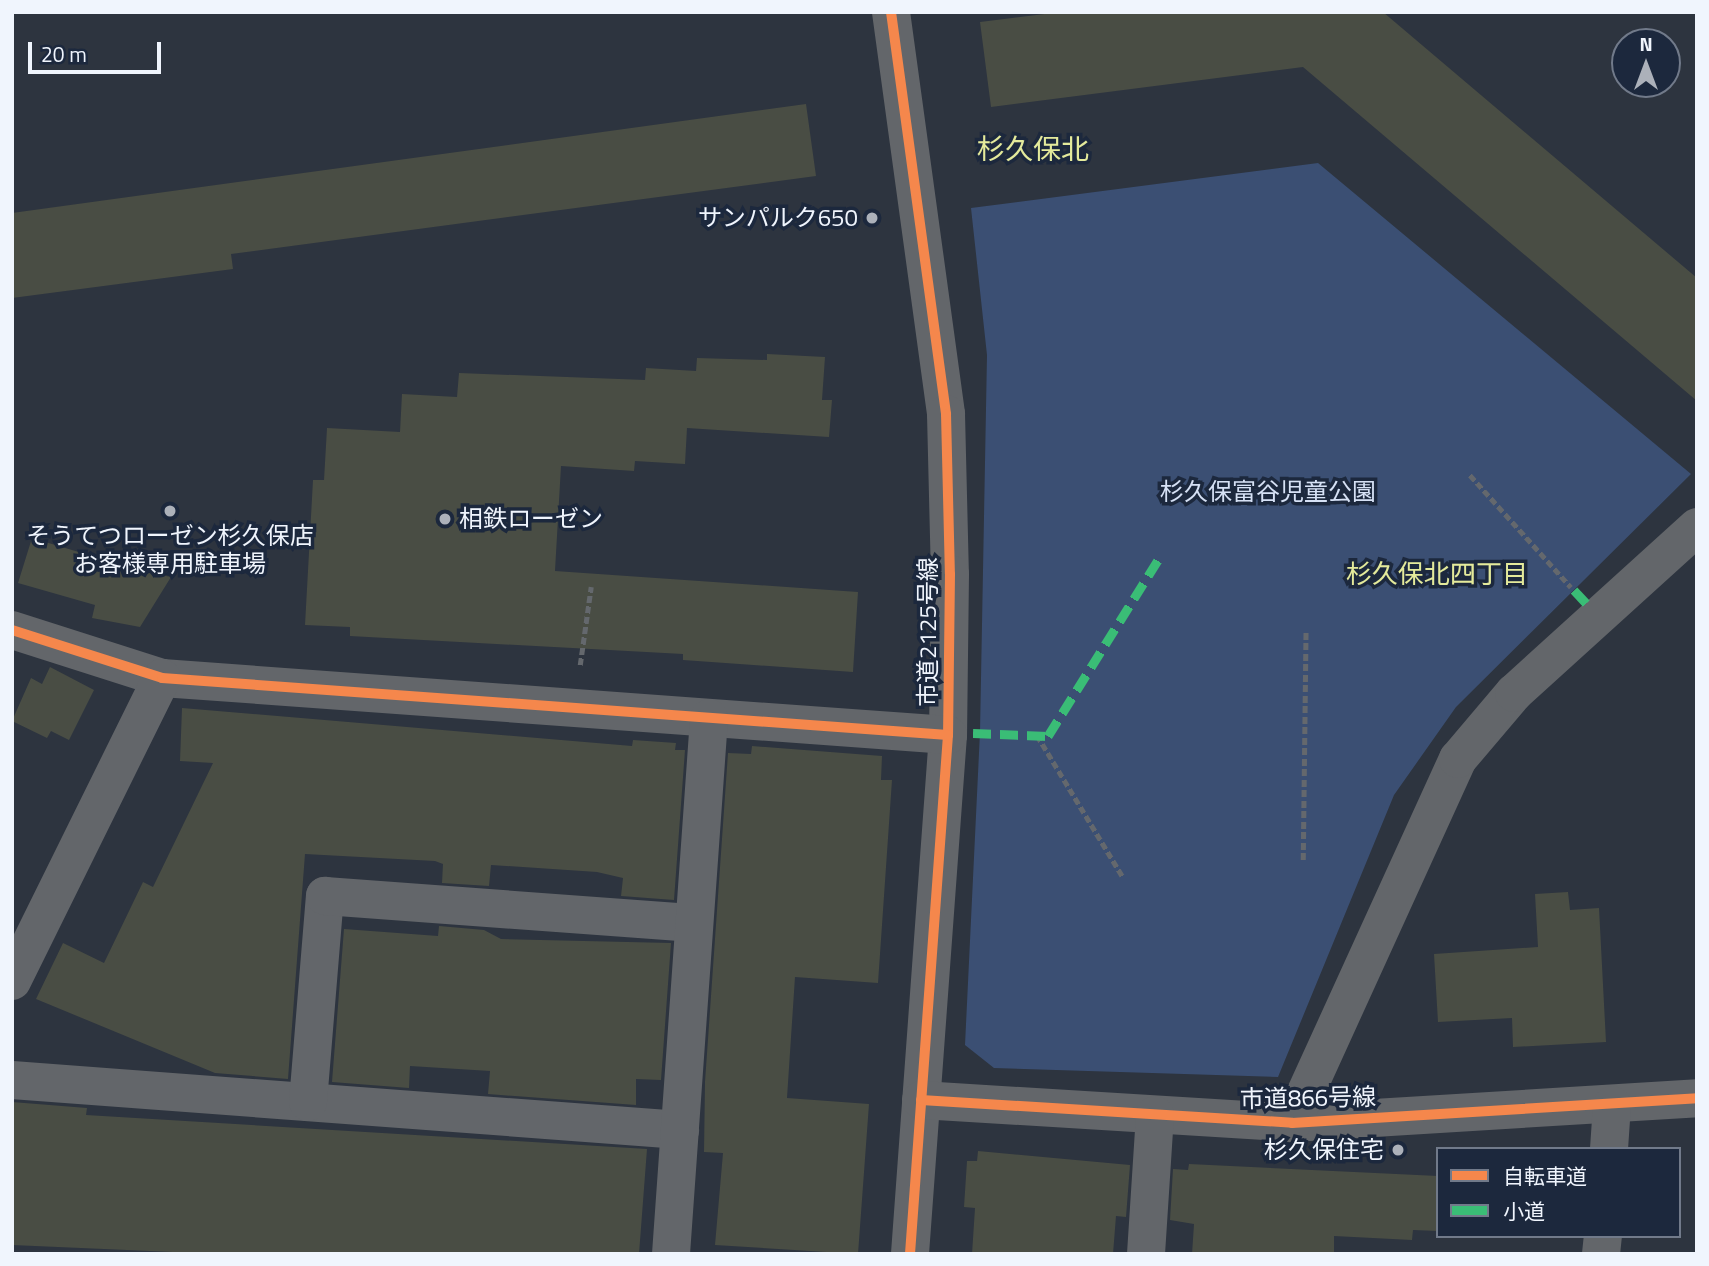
<!DOCTYPE html>
<meta charset="utf-8">
<style>
body{margin:0}
#map{position:relative;width:1709px;height:1266px;overflow:hidden;background:#2d343f;font-family:"Titillium Web","Noto Sans JP",sans-serif}
div>[style]{position:absolute}
.green>*{inset:0;background:#3b4f73}
.building>*{inset:0;background:#494d44}
.path>*{height:4.5px;margin-top:-2.25px;transform-origin:0;background:repeating-linear-gradient(90deg,#64686d 0 7px,transparent 0 10.5px)}
.minor>*{height:38px;margin:-19px;padding:0 19px;transform-origin:19px;border-radius:19px;background:#63666a}
.quiet>*{height:9px;margin-top:-4.5px;transform-origin:0;background:repeating-linear-gradient(90deg,#3abd76 0 18px,transparent 0 27px)}
.cycleway>*{height:10px;margin:-5px;padding:0 5px;transform-origin:5px;border-radius:5px;background:#f5874c}
.dots>*{width:19px;height:19px;translate:-50% -50%;box-sizing:border-box;border:4px solid #1c283d;border-radius:50%}
span{translate:-50% -50%;white-space:nowrap;text-align:center;line-height:1.15;-webkit-text-stroke:7px #1c283d;paint-order:stroke}
.poi-label{font-size:24px;color:#f0f5fd}
.right{translate:-100% -50%;text-align:right}
.left{translate:0 -50%;text-align:left}
.park-label{font-size:24px;color:#d6e1f5}
.street-label{font-size:24px;color:#f0f5fd}
.neighbourhood-label{font-size:26px;color:#e4ea9b}
.quarter-label{font-size:28px;color:#e4ea9b}
.frame{position:absolute;inset:0;border:14px solid #f0f5fd;pointer-events:none}
.legend{position:absolute;left:1436px;top:1147px;width:245px;height:91px;box-sizing:border-box;background:#1c283d;border:2px solid #717a8a;margin:0;padding:9px 12px;list-style:none;font-size:21px;color:#f0f5fd}
.legend li{display:flex;align-items:center;gap:14px;height:35px}
.legend b{width:35px;border:2px solid #717a8a}
.north{position:absolute;left:1611px;top:28px;width:70px;height:70px;box-sizing:border-box;background:#1c283d;border:2px solid #717a8a;border-radius:50%;rotate:0deg;font-size:19px;font-weight:700;line-height:28px;text-align:center;color:#f0f5fd}
.north::after{content:'';display:block;margin:auto;width:24px;height:32px;background:#acb1ba;clip-path:polygon(50% 0,100% 100%,50% 72%,0 100%)}
.scale{position:absolute;left:28px;top:42px;width:133px;height:32px;box-sizing:border-box;border:4px solid #f0f5fd;border-top:0;padding-left:9px;font-size:21px;line-height:24px;white-space:nowrap;color:#f0f5fd;-webkit-text-stroke:5px #1c283d;paint-order:stroke}
</style>
<div id="map">
<div class="green">
<div style="clip-path:polygon(1318px 163px,1691px 474px,1456px 707px,1394px 795px,1278px 1077px,994px 1068px,965px 1045px,980px 732px,987px 355px,971px 208px)"></div>
</div>
<div class="building">
<div style="clip-path:polygon(1061px 12px,1383px 12px,1697px 278px,1697px 401px,1303px 67px,991px 107px,980px 22px)"></div>
<div style="clip-path:polygon(806px 104px,816px 176px,231px 254px,233px 269px,12px 298px,12px 213px)"></div>
<div style="clip-path:polygon(767px 354px,825px 357px,822px 400px,832px 400px,829px 437px,687px 428px,685px 464px,635px 461px,634px 471px,561px 466px,555px 571px,858px 592px,853px 672px,683px 660px,683px 654px,350px 636px,350px 627px,305px 625px,313px 480px,324px 480px,327px 428px,400px 432px,402px 394px,457px 397px,459px 373px,645px 380px,646px 368px,696px 371px,697px 358px,767px 360px)"></div>
<div style="clip-path:polygon(32px 538px,92px 556px,91px 561px,171px 577px,140px 627px,92px 618px,95px 605px,18px 583px)"></div>
<div style="clip-path:polygon(50px 667px,94px 690px,69px 740px,51px 731px,47px 738px,12px 721px,31px 678px,42px 684px)"></div>
<div style="clip-path:polygon(182px 708px,632px 746px,633px 740px,676px 743px,675px 750px,685px 750px,674px 900px,621px 896px,623px 878px,597px 872px,491px 865px,489px 886px,442px 883px,443px 864px,435px 861px,305px 854px,288px 1079px,215px 1073px,36px 999px,63px 943px,104px 963px,143px 882px,153px 887px,213px 763px,180px 761px)"></div>
<div style="clip-path:polygon(752px 746px,882px 756px,881px 780px,892px 780px,878px 983px,795px 977px,787px 1098px,869px 1104px,858px 1254px,715px 1245px,723px 1153px,704px 1152px,705px 1082px,728px 753px,751px 754px)"></div>
<div style="clip-path:polygon(1568px 892px,1570px 910px,1599px 908px,1606px 1042px,1513px 1047px,1512px 1018px,1438px 1022px,1434px 954px,1538px 947px,1535px 894px)"></div>
<div style="clip-path:polygon(439px 926px,484px 930px,501px 939px,671px 943px,661px 1080px,636px 1079px,636px 1105px,488px 1094px,490px 1071px,410px 1066px,409px 1088px,332px 1082px,344px 929px,438px 936px)"></div>
<div style="clip-path:polygon(12px 1102px,87px 1108px,86px 1115px,647px 1149px,639px 1254px,219px 1254px,12px 1245px)"></div>
<div style="clip-path:polygon(978px 1151px,1130px 1165px,1126px 1217px,1116px 1216px,1113px 1254px,972px 1254px,975px 1208px,964px 1207px,967px 1161px,977px 1161px)"></div>
<div style="clip-path:polygon(1189px 1164px,1438px 1176px,1438px 1231px,1413px 1230px,1412px 1240px,1334px 1236px,1334px 1254px,1192px 1254px,1194px 1224px,1170px 1220px,1173px 1169px,1188px 1170px)"></div>
</div>
<div class="path">
<div style="left:1470px;top:475px;width:151px;rotate:48deg"></div>
<div style="left:580px;top:665px;width:79px;rotate:-82deg"></div>
<div style="left:1037px;top:735px;width:166px;rotate:58.8deg"></div>
<div style="left:1303px;top:860px;width:230px;rotate:-89.3deg"></div>
</div>
<div class="minor">
<div style="left:891px;top:12px;width:406px;rotate:82.2deg"></div>
<div style="left:946px;top:414px;width:160px;rotate:88.6deg"></div>
<div style="left:950px;top:574px;width:161px;rotate:90.7deg"></div>
<div style="left:948px;top:735px;width:520px;rotate:94.19deg"></div>
<div style="left:12px;top:630px;width:157px;rotate:17.7deg"></div>
<div style="left:162px;top:678px;width:788px;rotate:4.15deg"></div>
<div style="left:12px;top:981px;width:338px;rotate:-63.7deg"></div>
<div style="left:12px;top:1080px;width:670px;rotate:4.28deg"></div>
<div style="left:921px;top:1100px;width:372px;rotate:3.5deg"></div>
<div style="left:1292px;top:1123px;width:406px;rotate:-3.5deg"></div>
<div style="left:308px;top:1102px;width:207px;rotate:-85.3deg"></div>
<div style="left:325px;top:896px;width:370px;rotate:4.2deg"></div>
<div style="left:1292px;top:1123px;width:400px;rotate:-65.5deg"></div>
<div style="left:1458px;top:759px;width:87px;rotate:-49.7deg"></div>
<div style="left:1514px;top:693px;width:247px;rotate:-42.2deg"></div>
<div style="left:1609px;top:1149px;width:44px;rotate:-86.1deg"></div>
<div style="left:671px;top:1254px;width:537px;rotate:-85.94deg"></div>
<div style="left:1146px;top:1254px;width:139px;rotate:-86.3deg"></div>
<div style="left:1601px;top:1254px;width:18px;rotate:-84deg"></div>
</div>
<div class="quiet">
<div style="left:1574px;top:590px;width:18px;rotate:47deg"></div>
<div style="left:973px;top:733px;width:75px;rotate:2.3deg"></div>
<div style="left:1048px;top:736px;width:213px;rotate:-58deg"></div>
</div>
<div class="cycleway">
<div style="left:891px;top:12px;width:406px;rotate:82.2deg"></div>
<div style="left:946px;top:414px;width:160px;rotate:88.6deg"></div>
<div style="left:950px;top:574px;width:161px;rotate:90.7deg"></div>
<div style="left:948px;top:735px;width:520px;rotate:94.19deg"></div>
<div style="left:12px;top:630px;width:157px;rotate:17.7deg"></div>
<div style="left:162px;top:678px;width:788px;rotate:4.15deg"></div>
<div style="left:921px;top:1100px;width:372px;rotate:3.5deg"></div>
<div style="left:1292px;top:1123px;width:406px;rotate:-3.5deg"></div>
</div>
<div class="dots">
<div style="left:872px;top:218px;background:#acb1ba"></div>
<div style="left:170px;top:511px;background:#acb1ba"></div>
<div style="left:445px;top:519px;background:#acb1ba"></div>
<div style="left:1398px;top:1150px;background:#acb1ba"></div>
</div>
<div class="poi-label">
<span class="right" style="left:858px;top:218px">サンパルク650</span>
<span class="left" style="left:459px;top:519px">相鉄ローゼン</span>
<span style="left:170px;top:550px">そうてつローゼン杉久保店<br>お客様専用駐車場</span>
<span class="right" style="left:1384px;top:1150px">杉久保住宅</span>
</div>
<div class="park-label">
<span style="left:1268px;top:492px">杉久保富谷児童公園</span>
</div>
<div class="street-label">
<span style="left:928px;top:632px;rotate:-90deg">市道2125号線</span>
<span style="left:1308px;top:1098px;rotate:-1deg">市道866号線</span>
</div>
<div class="neighbourhood-label">
<span style="left:1437px;top:574px">杉久保北四丁目</span>
</div>
<div class="quarter-label">
<span style="left:1033px;top:149px">杉久保北</span>
</div>
<div class="frame"></div>
<ul class="legend">
<li><b style="height:9px;background:#f5874c"></b>自転車道</li>
<li><b style="height:9px;background:#3abd76"></b>小道</li>
</ul>
<div class="north">N</div>
<div class="scale">20 m</div>
</div>
